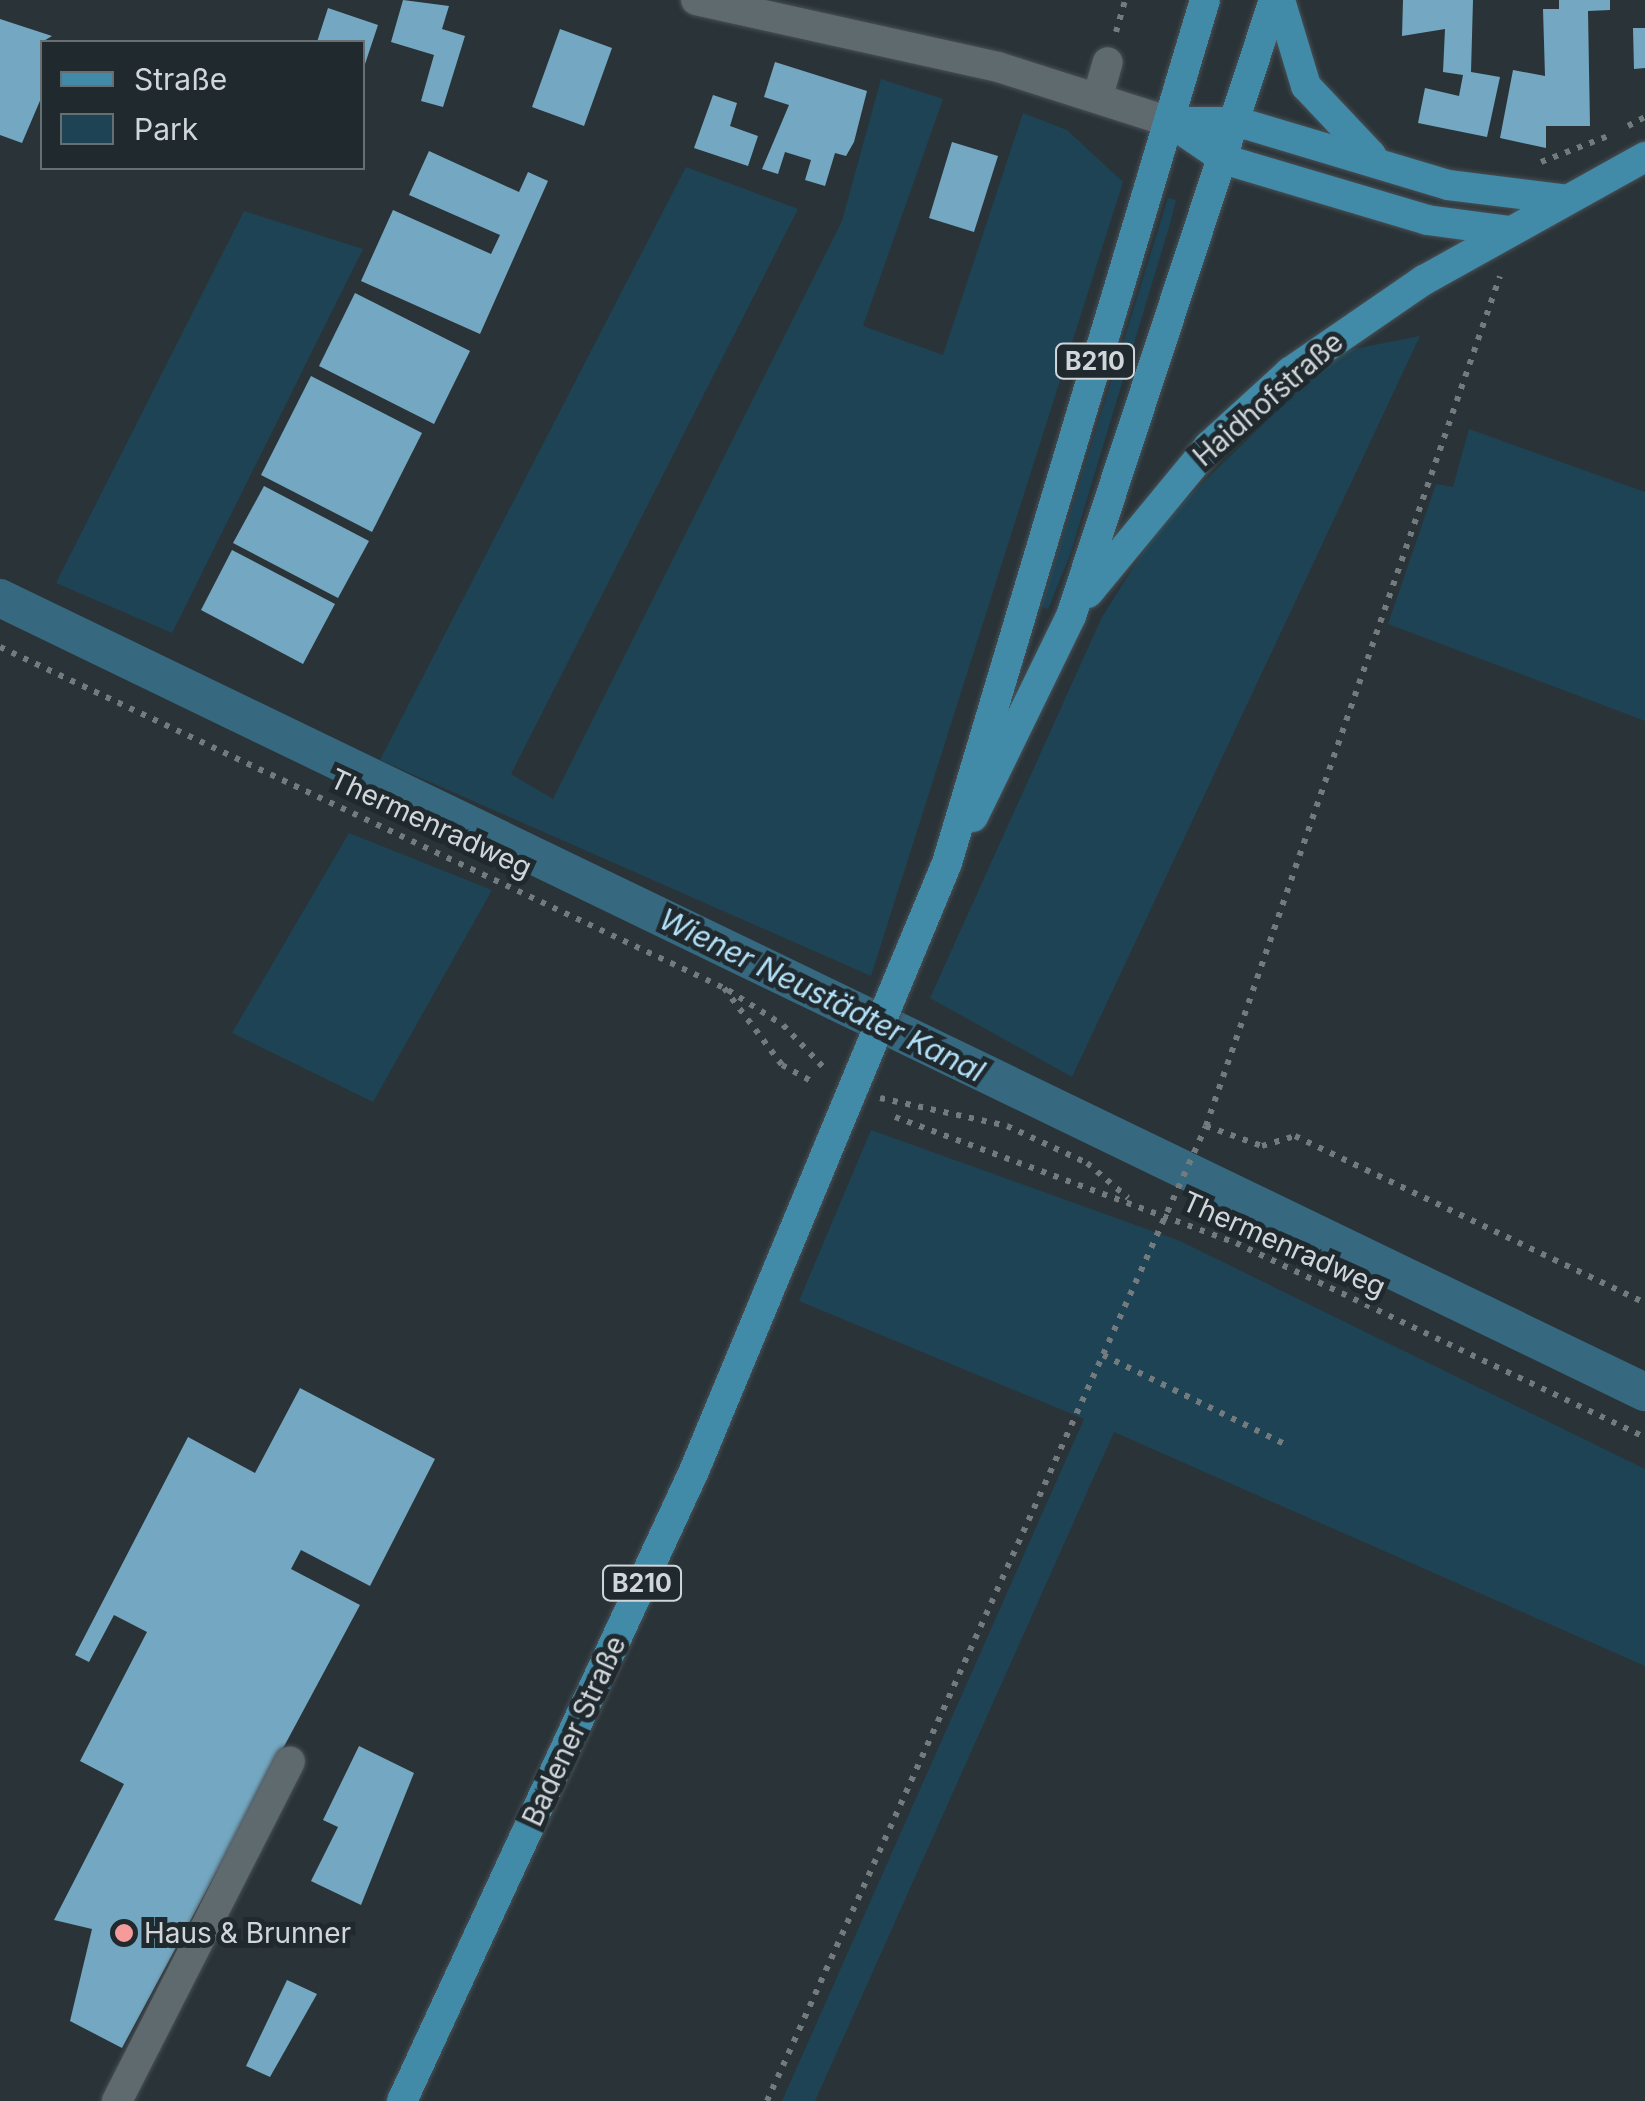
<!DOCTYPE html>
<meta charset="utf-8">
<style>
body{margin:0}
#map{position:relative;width:1645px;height:2101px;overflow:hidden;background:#2a3438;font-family:Inter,sans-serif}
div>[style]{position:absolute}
.green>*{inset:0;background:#1d4354}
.canal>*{height:38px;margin:-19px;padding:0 19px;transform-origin:19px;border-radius:19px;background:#366980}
.building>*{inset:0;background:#74a8c2}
.path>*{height:6px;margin-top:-3px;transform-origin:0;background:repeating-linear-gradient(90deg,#737b7e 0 5px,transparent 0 13px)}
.roads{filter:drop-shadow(0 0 2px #484f54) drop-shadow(0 0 2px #484f54)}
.minor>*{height:30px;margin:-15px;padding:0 15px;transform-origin:15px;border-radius:15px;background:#5f6a6f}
.major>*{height:30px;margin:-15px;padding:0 15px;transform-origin:15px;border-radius:15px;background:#418aa8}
.dots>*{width:28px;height:28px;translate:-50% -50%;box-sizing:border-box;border:5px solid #202a2e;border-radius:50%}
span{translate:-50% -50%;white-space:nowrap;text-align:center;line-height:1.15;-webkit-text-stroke:10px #202a2e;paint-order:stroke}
.shield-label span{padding:2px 8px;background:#202a2e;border:2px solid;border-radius:8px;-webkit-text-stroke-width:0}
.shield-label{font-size:25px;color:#d0d6d9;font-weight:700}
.street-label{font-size:28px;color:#d0d6d9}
.poi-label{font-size:28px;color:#d0d6d9}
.left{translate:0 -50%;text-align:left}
.water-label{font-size:30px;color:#b3e1f8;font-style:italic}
.legend{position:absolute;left:40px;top:40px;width:325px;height:130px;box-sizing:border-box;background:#202a2e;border:2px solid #666f72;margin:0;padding:12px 18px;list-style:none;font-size:30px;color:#d0d6d9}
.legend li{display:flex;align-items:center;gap:20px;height:50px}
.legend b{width:50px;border:2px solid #666f72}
</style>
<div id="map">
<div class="green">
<div style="clip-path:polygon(881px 79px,943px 99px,863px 326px,943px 355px,1023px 113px,1067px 130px,1123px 182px,871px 976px,380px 760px,686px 167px,798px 209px,511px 774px,553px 799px,842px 221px)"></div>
<div style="clip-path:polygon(1168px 198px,1176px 200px,1170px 224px,1071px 552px,1048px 609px,1041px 607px)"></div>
<div style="clip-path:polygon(244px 211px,363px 249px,172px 633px,56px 583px)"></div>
<div style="clip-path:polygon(1420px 336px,1072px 1077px,930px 998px,1102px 617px,1162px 522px,1338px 352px)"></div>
<div style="clip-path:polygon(1469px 429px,1645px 492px,1645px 721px,1388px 624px,1436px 484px,1453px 487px)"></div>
<div style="clip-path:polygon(349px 833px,492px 890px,373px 1102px,232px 1033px)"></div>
<div style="clip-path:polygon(871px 1130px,1180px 1241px,1645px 1469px,1645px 1666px,1114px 1432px,815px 2101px,782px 2101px,1084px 1419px,799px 1301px)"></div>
</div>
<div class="canal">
<div style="left:0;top:598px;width:1827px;rotate:25.77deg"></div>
</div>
<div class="building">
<div style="clip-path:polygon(403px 0,449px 6px,442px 29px,465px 36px,443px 107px,421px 101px,434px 55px,391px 42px)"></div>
<div style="clip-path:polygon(1403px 0,1473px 0,1471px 72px,1500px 77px,1487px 137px,1418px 123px,1425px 88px,1459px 96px,1463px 75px,1443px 72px,1445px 29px,1402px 36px)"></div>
<div style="clip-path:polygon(1559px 0,1610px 0,1610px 10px,1588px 11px,1590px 126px,1546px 126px,1546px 148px,1500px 138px,1513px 70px,1545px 76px,1543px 9px,1559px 9px)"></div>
<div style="clip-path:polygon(328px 8px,378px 25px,363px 70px,362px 42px,317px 42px)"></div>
<div style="clip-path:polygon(0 19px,52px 36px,42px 42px,42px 96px,22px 143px,0 135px)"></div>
<div style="clip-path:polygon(1633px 28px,1645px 28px,1645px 68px,1634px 69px)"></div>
<div style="clip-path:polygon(560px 29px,612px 48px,584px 126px,532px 107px)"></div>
<div style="clip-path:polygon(775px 62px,867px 91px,854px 142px,846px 156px,835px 153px,825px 186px,805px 180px,811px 160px,785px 152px,778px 174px,762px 169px,789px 105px,764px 97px)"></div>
<div style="clip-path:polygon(713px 95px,737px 103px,730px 126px,758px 136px,748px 166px,694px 148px)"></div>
<div style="clip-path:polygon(952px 142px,998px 156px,974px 232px,929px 218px)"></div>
<div style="clip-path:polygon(429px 151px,519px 192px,528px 172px,548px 181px,480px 334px,361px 281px,393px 210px,491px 254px,500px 235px,409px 195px)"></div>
<div style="clip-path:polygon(355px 293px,470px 351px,434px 424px,319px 366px)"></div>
<div style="clip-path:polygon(311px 376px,422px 433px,372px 532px,261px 475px)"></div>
<div style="clip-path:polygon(264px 486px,369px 541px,338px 598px,233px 543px)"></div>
<div style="clip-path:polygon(232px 550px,335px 604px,303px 664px,201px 610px)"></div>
<div style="clip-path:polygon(300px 1388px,435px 1459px,370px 1586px,301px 1550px,291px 1569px,360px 1605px,122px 2048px,70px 2021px,92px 1929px,54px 1920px,124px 1784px,80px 1761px,147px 1632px,114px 1615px,89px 1662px,75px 1655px,188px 1437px,255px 1473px)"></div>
<div style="clip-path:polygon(359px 1746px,414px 1773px,361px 1905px,311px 1881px,338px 1827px,323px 1820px)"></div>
<div style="clip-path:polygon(287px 1980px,317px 1994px,270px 2077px,246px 2066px)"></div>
</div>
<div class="path">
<div style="left:1116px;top:32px;width:33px;rotate:-74deg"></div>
<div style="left:1628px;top:126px;width:19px;rotate:-28deg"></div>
<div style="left:1541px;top:162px;width:72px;rotate:-21.2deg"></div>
<div style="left:0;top:647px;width:800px;rotate:25.22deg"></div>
<div style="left:724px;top:988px;width:96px;rotate:53deg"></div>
<div style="left:782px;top:1065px;width:33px;rotate:29deg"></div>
<div style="left:728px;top:990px;width:65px;rotate:32.5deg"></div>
<div style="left:783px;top:1025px;width:62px;rotate:46.3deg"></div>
<div style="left:880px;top:1098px;width:130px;rotate:12.4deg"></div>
<div style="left:1007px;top:1126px;width:88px;rotate:24.8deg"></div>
<div style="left:1087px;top:1163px;width:54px;rotate:40.5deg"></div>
<div style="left:895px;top:1117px;width:364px;rotate:20.3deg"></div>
<div style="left:1236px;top:1243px;width:453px;rotate:25.4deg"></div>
<div style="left:1206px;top:1126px;width:59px;rotate:19.7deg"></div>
<div style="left:1262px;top:1146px;width:34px;rotate:-17deg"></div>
<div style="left:1295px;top:1136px;width:388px;rotate:25.5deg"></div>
<div style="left:1103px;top:1355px;width:205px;rotate:26.1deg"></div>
<div style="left:767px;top:2101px;width:1069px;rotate:-65.76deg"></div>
<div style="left:1206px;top:1126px;width:899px;rotate:-70.92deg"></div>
</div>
<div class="roads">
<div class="minor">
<div style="left:696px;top:0;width:309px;rotate:12.5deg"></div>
<div style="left:998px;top:67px;width:181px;rotate:17.7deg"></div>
<div style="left:1098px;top:96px;width:35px;rotate:-74deg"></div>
<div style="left:117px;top:2101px;width:381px;rotate:-63deg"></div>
</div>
<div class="major">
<div style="left:1280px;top:0;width:90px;rotate:73.2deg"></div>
<div style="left:1306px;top:86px;width:95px;rotate:46.7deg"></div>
<div style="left:1170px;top:122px;width:68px"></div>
<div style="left:1238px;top:122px;width:219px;rotate:16.7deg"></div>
<div style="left:1448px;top:185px;width:115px;rotate:7deg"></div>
<div style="left:1170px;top:122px;width:68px;rotate:34.2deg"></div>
<div style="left:1226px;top:160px;width:210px;rotate:16.6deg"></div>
<div style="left:1427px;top:220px;width:82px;rotate:7.7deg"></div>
<div style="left:1088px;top:593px;width:190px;rotate:-50.5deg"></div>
<div style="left:1209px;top:446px;width:110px;rotate:-42.4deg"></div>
<div style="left:1290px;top:372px;width:163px;rotate:-34.5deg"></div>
<div style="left:1424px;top:280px;width:253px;rotate:-29.1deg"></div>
<div style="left:973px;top:817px;width:224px;rotate:-64deg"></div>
<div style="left:1071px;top:616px;width:649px;rotate:-71.76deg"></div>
<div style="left:402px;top:2101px;width:694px;rotate:-65.13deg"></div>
<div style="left:694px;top:1471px;width:659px;rotate:-67.41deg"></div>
<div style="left:947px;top:863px;width:901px;rotate:-73.36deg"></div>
</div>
</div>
<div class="dots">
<div style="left:124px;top:1933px;background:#f59b9b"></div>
</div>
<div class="shield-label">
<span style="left:1095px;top:361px">B210</span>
<span style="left:642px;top:1583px">B210</span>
</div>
<div class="street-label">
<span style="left:1268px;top:399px;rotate:-41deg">Haidhofstraße</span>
<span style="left:431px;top:823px;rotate:25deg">Thermenradweg</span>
<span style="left:1284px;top:1244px;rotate:24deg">Thermenradweg</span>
<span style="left:574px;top:1731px;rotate:-65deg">Badener Straße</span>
</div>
<div class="poi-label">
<span class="left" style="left:144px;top:1933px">Haus &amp; Brunner</span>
</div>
<div class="water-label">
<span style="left:822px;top:995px;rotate:26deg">Wiener Neustädter Kanal</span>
</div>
<ul class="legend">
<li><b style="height:12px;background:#418aa8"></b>Straße</li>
<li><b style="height:28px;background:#1d4354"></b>Park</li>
</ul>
</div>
